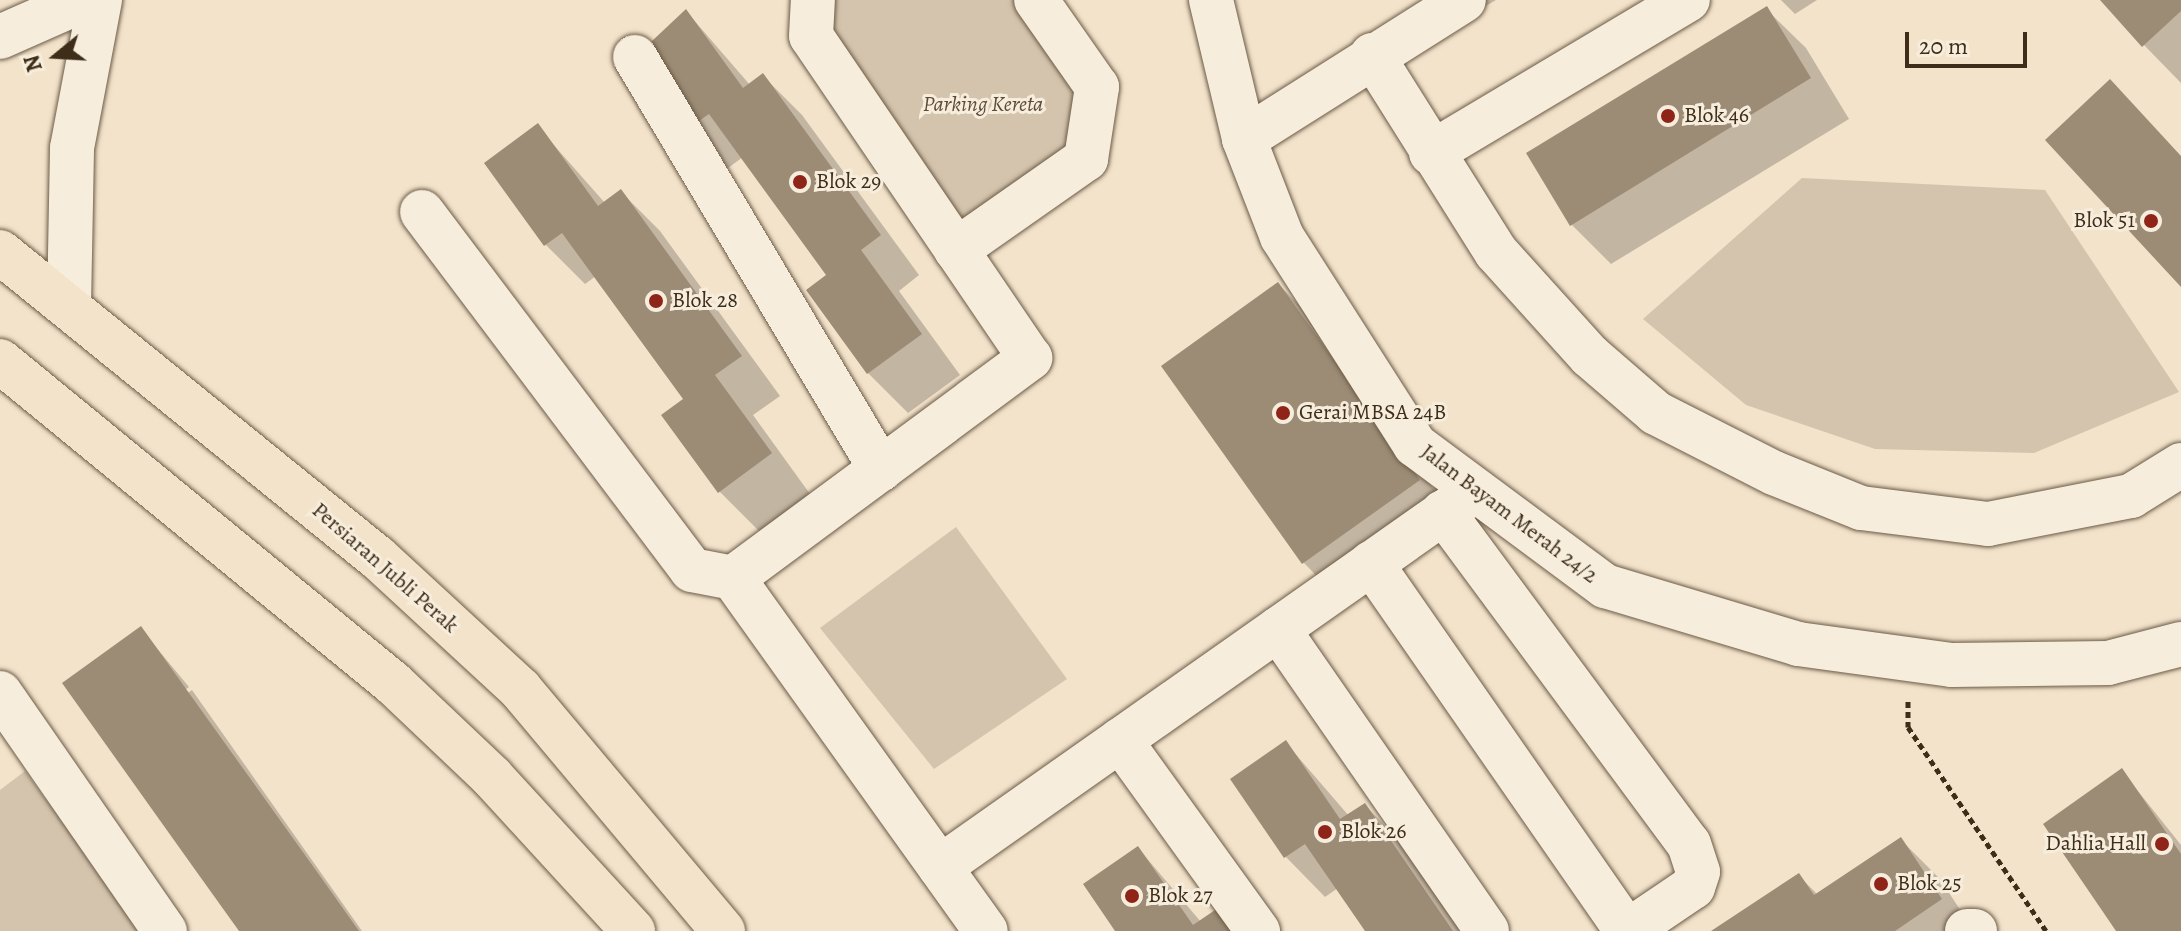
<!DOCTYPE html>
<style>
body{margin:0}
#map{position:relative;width:2181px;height:931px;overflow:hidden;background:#f3e3cb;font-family:Alegreya,serif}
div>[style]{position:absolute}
.green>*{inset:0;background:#d4c4ad}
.shadow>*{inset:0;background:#0003}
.building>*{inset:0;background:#9c8c76}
.path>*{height:5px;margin-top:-2.5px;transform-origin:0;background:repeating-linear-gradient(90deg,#3e2e19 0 6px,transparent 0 10px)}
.roads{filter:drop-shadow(0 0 2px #6b5b46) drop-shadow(0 0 2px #6b5b46)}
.minor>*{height:44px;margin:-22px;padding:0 22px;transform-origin:22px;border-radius:22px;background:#f7eddd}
.major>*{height:44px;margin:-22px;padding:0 22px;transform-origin:22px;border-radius:22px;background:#f3e3cb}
.dots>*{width:22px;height:22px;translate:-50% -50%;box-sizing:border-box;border:4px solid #f7eddd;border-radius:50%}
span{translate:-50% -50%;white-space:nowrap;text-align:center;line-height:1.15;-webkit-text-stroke:6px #f7eddd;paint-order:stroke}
.park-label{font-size:22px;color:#5c4c37;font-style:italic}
.poi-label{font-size:22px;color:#3e2e19}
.left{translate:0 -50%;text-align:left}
.right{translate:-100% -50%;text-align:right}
.street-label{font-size:22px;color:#3e2e19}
.north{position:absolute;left:16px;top:16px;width:80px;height:80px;-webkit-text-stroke:6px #f7eddd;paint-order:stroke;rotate:252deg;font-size:22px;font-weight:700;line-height:32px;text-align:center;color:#3e2e19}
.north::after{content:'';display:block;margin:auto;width:28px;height:36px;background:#3e2e19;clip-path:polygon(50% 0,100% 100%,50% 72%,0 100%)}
.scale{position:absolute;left:1905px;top:32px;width:122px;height:36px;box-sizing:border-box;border:4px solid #3e2e19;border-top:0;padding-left:10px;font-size:24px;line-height:28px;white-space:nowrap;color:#3e2e19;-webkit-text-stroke:6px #f7eddd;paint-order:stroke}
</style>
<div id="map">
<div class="green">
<div style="clip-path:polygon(813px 0,1036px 0,1097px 87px,1086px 159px,956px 250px)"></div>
<div style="clip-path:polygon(1802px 178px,2045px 190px,2179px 392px,2034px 453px,1875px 449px,1746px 405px,1643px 319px)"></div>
<div style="clip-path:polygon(956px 527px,1067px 679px,934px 769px,820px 628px)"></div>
<div style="clip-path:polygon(25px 771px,142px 931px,0 931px,0 790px)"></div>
</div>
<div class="shadow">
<div style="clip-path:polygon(1441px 0,1496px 0,1462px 20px)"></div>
<div style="clip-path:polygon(1781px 0,1817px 0,1795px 14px)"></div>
<div style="clip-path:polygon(2102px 0,2181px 0,2181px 83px,2144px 45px)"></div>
<div style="clip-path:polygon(1766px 9px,1806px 48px,1849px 119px,1611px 264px,1571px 224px)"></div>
<div style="clip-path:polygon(686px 11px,750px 85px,763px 76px,802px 115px,919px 275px,899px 291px,960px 375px,908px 413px,868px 373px,809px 291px,829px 275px,743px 157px,728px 168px,689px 128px)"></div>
<div style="clip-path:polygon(537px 126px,605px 203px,621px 192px,660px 231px,780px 396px,753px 415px,810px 494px,759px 531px,720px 492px,686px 399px,596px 276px,585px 284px,545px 244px)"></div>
<div style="clip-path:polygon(1278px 284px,1310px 316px,1450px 512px,1335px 595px,1304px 563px,1164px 367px)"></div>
<div style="clip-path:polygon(141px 629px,189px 687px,110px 744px,192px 690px,362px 931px,242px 931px,65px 684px)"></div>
<div style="clip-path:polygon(1286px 743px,1349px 816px,1365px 805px,1404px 845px,1463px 931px,1368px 931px,1338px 888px,1325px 897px,1286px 857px,1233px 779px)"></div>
<div style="clip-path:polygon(2122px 771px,2181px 845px,2181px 931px,2119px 931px)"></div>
<div style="clip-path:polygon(1901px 840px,1940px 879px,1974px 931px,1715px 931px,1798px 875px,1818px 895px)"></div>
<div style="clip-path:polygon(1138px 848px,1201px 922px,1238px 931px,1118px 931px)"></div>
</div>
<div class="building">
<div style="clip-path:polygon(2100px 0,2181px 0,2181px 11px,2142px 47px)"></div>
<div style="clip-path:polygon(1767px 6px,1811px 78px,1570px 226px,1526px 153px)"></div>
<div style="clip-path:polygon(686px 9px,743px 88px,763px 73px,881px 235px,861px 250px,922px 334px,867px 374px,806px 290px,826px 275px,709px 114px,687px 129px,635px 57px)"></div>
<div style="clip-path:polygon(2110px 79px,2181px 156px,2181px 287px,2045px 140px)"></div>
<div style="clip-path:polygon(538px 123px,598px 206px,621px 189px,742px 356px,715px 375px,772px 453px,718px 493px,661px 415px,683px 399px,562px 233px,544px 246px,484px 163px)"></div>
<div style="clip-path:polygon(1278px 282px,1420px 480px,1302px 564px,1161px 366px)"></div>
<div style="clip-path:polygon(141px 626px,320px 876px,359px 931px,239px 931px,196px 871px,62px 683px)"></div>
<div style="clip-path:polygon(1286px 740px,1340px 819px,1365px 803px,1453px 931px,1365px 931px,1305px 844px,1284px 858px,1230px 779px)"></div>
<div style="clip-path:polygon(2122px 768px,2181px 854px,2181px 931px,2116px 931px,2043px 824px)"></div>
<div style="clip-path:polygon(1901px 837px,1942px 899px,1895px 931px,1711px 931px,1799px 873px,1814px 895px)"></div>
<div style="clip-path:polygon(1138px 846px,1193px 925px,1218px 908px,1233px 931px,1115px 931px,1083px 884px)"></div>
</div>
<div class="path">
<div style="left:1908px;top:701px;width:26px;rotate:90deg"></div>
<div style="left:1908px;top:727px;width:246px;rotate:55.9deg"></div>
</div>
<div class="roads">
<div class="minor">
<div style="left:1211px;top:0;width:143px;rotate:76.6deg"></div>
<div style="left:1244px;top:139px;width:105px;rotate:68.8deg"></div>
<div style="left:1282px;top:237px;width:247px;rotate:57.4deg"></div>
<div style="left:1415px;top:445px;width:237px;rotate:36.6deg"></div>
<div style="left:1605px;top:586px;width:202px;rotate:16.7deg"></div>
<div style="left:1798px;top:644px;width:155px;rotate:7.8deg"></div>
<div style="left:1952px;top:665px;width:156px;rotate:-0.7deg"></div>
<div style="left:2108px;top:663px;width:75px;rotate:-14.6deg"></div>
<div style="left:0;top:37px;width:92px;rotate:-23.8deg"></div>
<div style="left:1372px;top:55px;width:233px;rotate:57.8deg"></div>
<div style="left:1496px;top:252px;width:140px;rotate:47.9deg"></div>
<div style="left:1590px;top:356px;width:87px;rotate:40.8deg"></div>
<div style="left:1656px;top:413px;width:132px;rotate:27deg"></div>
<div style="left:1774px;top:473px;width:94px;rotate:21.9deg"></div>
<div style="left:1861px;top:508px;width:128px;rotate:7.2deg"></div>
<div style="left:1988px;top:524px;width:146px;rotate:-11.1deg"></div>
<div style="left:2131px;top:496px;width:59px;rotate:-31.8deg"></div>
<div style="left:635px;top:57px;width:480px;rotate:59.2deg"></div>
<div style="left:1244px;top:139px;width:260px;rotate:-32.3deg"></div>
<div style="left:1431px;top:153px;width:299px;rotate:-30.8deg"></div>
<div style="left:422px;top:212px;width:448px;rotate:53deg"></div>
<div style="left:692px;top:570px;width:42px;rotate:11deg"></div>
<div style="left:733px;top:578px;width:434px;rotate:54.4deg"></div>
<div style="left:956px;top:250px;width:159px;rotate:-35deg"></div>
<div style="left:1086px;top:159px;width:73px;rotate:-81.3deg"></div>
<div style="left:1097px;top:87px;width:106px;rotate:-125deg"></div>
<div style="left:69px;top:306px;width:158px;rotate:-88.9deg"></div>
<div style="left:72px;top:148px;width:151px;rotate:-79.3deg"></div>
<div style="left:1443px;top:512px;width:413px;rotate:53.5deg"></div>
<div style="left:1689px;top:844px;width:29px;rotate:72deg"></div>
<div style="left:1698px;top:872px;width:16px;rotate:108deg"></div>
<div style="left:1693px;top:887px;width:75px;rotate:145.9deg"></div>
<div style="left:1371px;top:563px;width:448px;rotate:55.2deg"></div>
<div style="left:733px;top:578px;width:370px;rotate:-36.5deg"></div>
<div style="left:1030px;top:358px;width:389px;rotate:-124.2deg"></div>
<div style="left:811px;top:36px;width:36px;rotate:-87deg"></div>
<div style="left:1278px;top:629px;width:367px;rotate:55.3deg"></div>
<div style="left:0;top:693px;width:290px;rotate:55.3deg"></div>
<div style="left:1120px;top:740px;width:236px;rotate:54.2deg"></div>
<div style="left:940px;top:867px;width:652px;rotate:-35.13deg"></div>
<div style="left:1967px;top:931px;width:8px"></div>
</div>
<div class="major">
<div style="left:0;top:252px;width:485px;rotate:39deg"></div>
<div style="left:377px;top:557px;width:195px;rotate:42.7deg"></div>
<div style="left:520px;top:689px;width:316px;rotate:50deg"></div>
<div style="left:0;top:361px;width:509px;rotate:39.34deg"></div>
<div style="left:394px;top:684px;width:135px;rotate:43.5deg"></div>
<div style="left:492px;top:777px;width:209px;rotate:47.5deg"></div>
</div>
</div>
<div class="dots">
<div style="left:1668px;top:116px;background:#8f2418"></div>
<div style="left:800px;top:182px;background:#8f2418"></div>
<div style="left:2151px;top:221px;background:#8f2418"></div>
<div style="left:656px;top:301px;background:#8f2418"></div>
<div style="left:1283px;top:413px;background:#8f2418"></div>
<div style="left:1325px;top:832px;background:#8f2418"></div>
<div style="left:2162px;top:844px;background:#8f2418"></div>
<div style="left:1881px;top:884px;background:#8f2418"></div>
<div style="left:1132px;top:896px;background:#8f2418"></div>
</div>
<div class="park-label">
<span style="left:983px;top:105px">Parking Kereta</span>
</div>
<div class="poi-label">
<span class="left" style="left:1684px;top:116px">Blok 46</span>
<span class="left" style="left:816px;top:182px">Blok 29</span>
<span class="right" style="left:2135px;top:221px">Blok 51</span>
<span class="left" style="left:672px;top:301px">Blok 28</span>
<span class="left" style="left:1299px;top:413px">Gerai MBSA 24B</span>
<span class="left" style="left:1341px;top:832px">Blok 26</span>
<span class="right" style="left:2146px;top:844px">Dahlia Hall</span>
<span class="left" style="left:1897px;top:884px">Blok 25</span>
<span class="left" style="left:1148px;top:896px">Blok 27</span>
</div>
<div class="street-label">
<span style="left:1509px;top:514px;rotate:37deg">Jalan Bayam Merah 24/2</span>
<span style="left:385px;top:568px;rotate:41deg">Persiaran Jubli Perak</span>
</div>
<div class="north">N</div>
<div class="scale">20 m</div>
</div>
